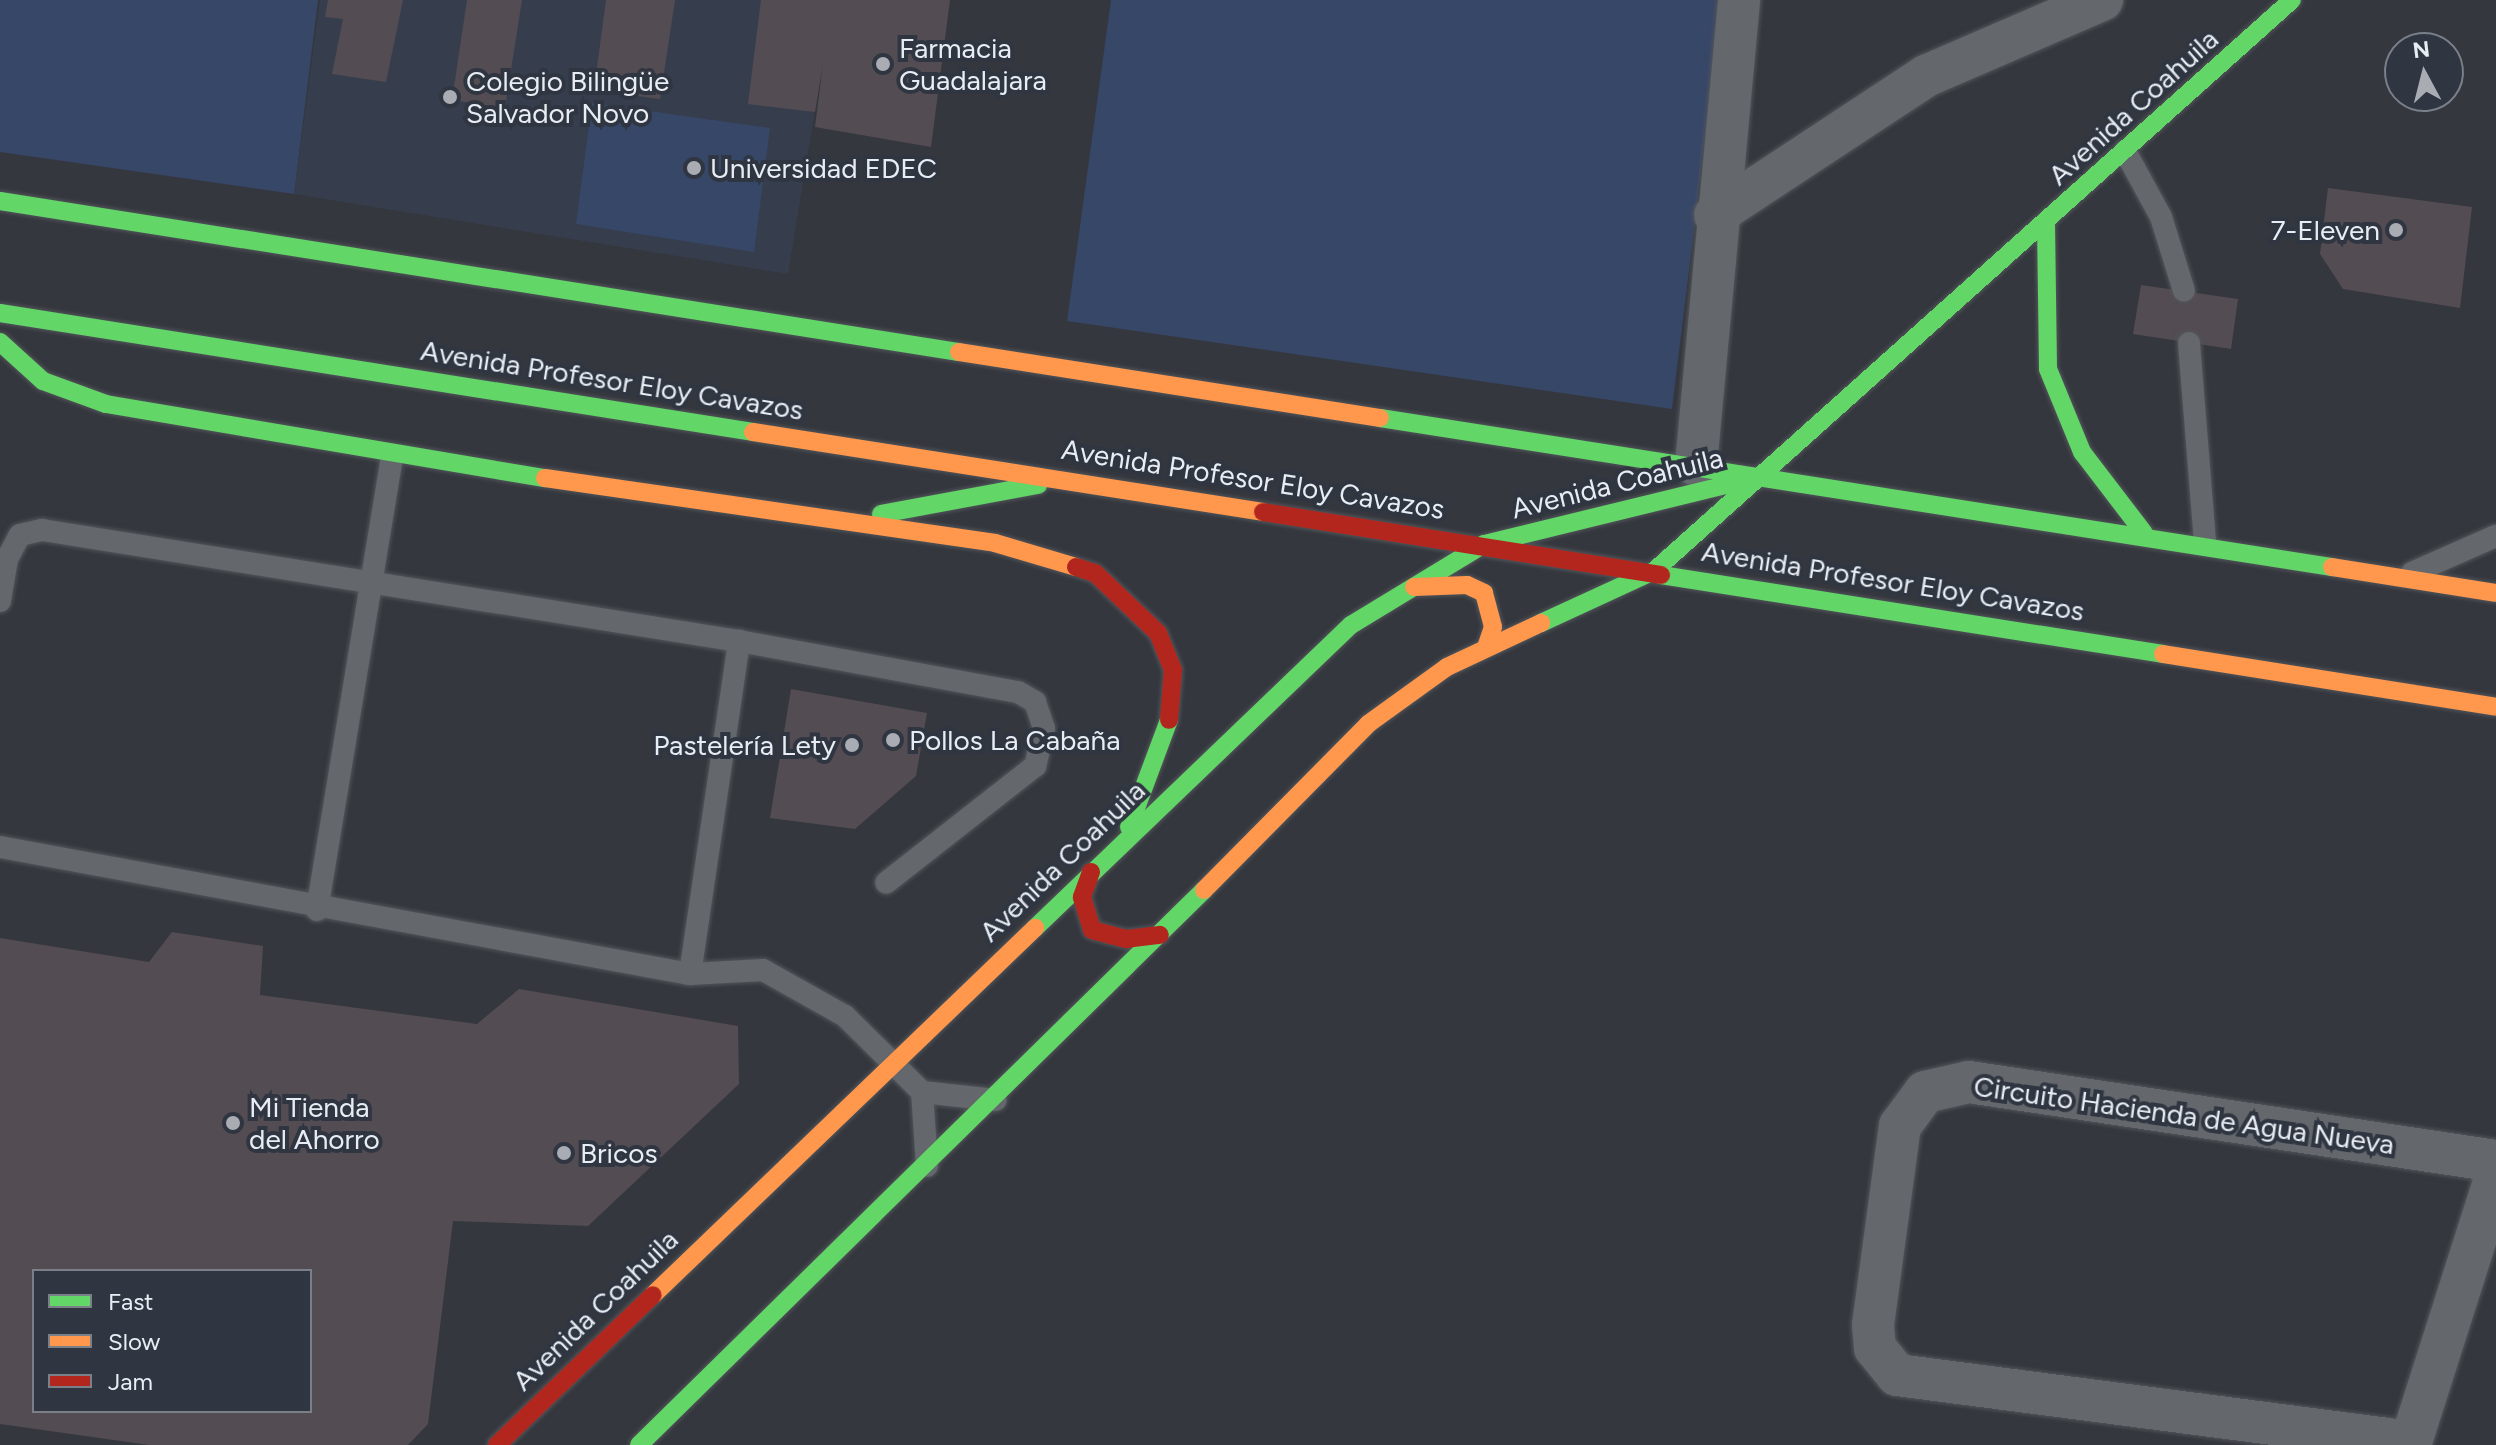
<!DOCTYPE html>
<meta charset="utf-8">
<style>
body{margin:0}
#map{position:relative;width:2496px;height:1445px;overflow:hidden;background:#34373d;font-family:Figtree,sans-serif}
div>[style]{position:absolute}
.built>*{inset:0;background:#363e4e}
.green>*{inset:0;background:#374768}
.building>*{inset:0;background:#544c53}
.roads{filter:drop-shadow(0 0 2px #51555a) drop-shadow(0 0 2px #51555a)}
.lane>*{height:22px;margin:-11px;padding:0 11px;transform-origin:11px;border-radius:11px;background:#64676c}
.street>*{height:42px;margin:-21px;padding:0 21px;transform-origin:21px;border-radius:21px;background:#64676c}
.fast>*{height:18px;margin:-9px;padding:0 9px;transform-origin:9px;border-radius:9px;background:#63d668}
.slow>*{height:18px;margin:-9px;padding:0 9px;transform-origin:9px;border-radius:9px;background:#ff974d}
.jam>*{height:18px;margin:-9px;padding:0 9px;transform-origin:9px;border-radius:9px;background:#b3261e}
.dots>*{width:22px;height:22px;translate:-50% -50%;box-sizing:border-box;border:4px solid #303641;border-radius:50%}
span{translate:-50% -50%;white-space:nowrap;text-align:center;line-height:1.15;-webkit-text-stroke:8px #303641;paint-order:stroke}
.poi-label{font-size:28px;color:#e8ecf3}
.left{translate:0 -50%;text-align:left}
.right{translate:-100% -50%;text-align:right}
.street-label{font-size:28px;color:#e8ecf3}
.legend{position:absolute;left:32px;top:1269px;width:280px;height:144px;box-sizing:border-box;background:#303641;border:2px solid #7a7f88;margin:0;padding:10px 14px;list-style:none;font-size:24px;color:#e8ecf3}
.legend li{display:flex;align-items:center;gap:16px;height:40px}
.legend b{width:40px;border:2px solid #7a7f88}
.north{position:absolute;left:2384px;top:32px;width:80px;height:80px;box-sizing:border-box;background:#303641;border:2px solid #7a7f88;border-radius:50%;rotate:353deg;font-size:22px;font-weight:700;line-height:32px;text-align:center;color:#e8ecf3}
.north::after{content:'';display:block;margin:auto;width:28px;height:36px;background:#a9adb3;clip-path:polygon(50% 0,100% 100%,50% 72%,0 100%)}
</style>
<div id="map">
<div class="built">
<div style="clip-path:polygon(320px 0,833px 0,788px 274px,294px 194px)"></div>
</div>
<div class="green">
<div style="clip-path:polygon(0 0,318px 0,294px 194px,0 152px)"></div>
<div style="clip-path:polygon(1111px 0,1722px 0,1672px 409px,1067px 321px)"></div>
<div style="clip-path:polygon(592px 103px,770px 128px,754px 252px,576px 224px)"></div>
</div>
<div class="building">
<div style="clip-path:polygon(328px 0,403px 0,386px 82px,332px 74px,343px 19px,325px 17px)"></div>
<div style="clip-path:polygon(467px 0,522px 0,505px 108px,452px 100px)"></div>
<div style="clip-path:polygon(606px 0,675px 0,660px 99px,594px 90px)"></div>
<div style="clip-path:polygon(761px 0,950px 0,931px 147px,815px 127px,823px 64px,815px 112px,748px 104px)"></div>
<div style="clip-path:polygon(2328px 188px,2472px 207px,2460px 308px,2343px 289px,2320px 254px)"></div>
<div style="clip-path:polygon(2141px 285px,2238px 299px,2231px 349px,2133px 334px)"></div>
<div style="clip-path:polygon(791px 689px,927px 713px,916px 776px,855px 829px,770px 818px)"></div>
<div style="clip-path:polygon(evenodd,172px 932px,263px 946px,260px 995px,477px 1024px,519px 989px,738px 1026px,739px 1084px,588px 1226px,453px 1221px,428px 1424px,408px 1445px,149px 1445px,0 1424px,0 938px,149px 962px,172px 932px,34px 1271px,310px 1271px,310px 1411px,34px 1411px,34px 1271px)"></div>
</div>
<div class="roads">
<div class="lane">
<div style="left:2125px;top:151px;width:75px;rotate:61.4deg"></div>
<div style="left:2161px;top:217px;width:77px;rotate:72.7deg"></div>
<div style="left:2189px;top:343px;width:202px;rotate:85.4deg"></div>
<div style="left:2412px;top:573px;width:92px;rotate:-23.8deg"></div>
<div style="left:0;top:601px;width:43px;rotate:-80.5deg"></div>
<div style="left:7px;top:559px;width:27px;rotate:-62deg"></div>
<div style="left:20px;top:535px;width:23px;rotate:-13deg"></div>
<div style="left:42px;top:530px;width:706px;rotate:9.05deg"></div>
<div style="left:739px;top:641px;width:284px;rotate:10.4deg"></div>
<div style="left:1018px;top:692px;width:20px;rotate:30deg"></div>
<div style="left:1035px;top:702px;width:28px;rotate:71deg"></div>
<div style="left:1044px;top:728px;width:39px;rotate:103deg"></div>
<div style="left:1035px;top:766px;width:189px;rotate:141.9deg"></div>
<div style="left:0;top:847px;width:702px;rotate:10.43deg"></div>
<div style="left:690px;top:974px;width:73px;rotate:-3.1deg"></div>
<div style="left:763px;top:970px;width:94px;rotate:29.3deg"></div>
<div style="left:845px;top:1016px;width:108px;rotate:44.6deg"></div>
<div style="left:922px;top:1092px;width:74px;rotate:86.1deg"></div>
<div style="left:317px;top:910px;width:460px;rotate:-80.6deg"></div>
<div style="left:690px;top:974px;width:337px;rotate:-81.6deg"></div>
<div style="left:922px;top:1092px;width:74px;rotate:6.2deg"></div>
</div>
<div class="street">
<div style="left:1715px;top:215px;width:253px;rotate:-33.4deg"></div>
<div style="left:1926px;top:76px;width:192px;rotate:-23.4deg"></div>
<div style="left:1696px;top:465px;width:467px;rotate:-84.7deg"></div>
<div style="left:2411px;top:1442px;width:518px;rotate:-172.57deg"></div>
<div style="left:1897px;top:1375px;width:35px;rotate:-129deg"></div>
<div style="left:1875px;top:1348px;width:23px;rotate:-95deg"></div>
<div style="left:1873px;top:1325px;width:201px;rotate:-82.3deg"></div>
<div style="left:1900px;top:1126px;width:42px;rotate:-53.7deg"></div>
<div style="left:1925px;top:1092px;width:45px;rotate:-12.8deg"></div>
<div style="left:1969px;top:1082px;width:533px;rotate:8.53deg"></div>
<div style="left:2410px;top:1445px;width:283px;rotate:-72.3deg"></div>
</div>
<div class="fast">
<div style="left:0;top:201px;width:971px;rotate:8.95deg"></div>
<div style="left:2046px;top:224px;width:145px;rotate:89.2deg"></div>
<div style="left:2048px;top:369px;width:90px;rotate:67.7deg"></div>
<div style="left:2082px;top:452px;width:102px;rotate:52.6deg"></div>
<div style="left:0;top:313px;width:762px;rotate:8.98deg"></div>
<div style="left:0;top:342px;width:58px;rotate:42.2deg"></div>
<div style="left:43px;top:381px;width:67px;rotate:20.1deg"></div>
<div style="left:106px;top:404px;width:445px;rotate:9.6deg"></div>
<div style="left:1380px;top:418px;width:964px;rotate:8.9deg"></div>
<div style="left:881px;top:514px;width:160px;rotate:-10.5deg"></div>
<div style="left:1661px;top:575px;width:508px;rotate:8.94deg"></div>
<div style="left:1541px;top:623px;width:124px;rotate:-24.7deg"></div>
<div style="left:1654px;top:571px;width:856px;rotate:-41.83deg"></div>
<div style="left:1129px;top:827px;width:114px;rotate:-69.5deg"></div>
<div style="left:1035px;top:928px;width:438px;rotate:-43.8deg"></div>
<div style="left:1351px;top:625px;width:156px;rotate:-31.3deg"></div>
<div style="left:1484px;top:544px;width:266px;rotate:-13.7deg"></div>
<div style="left:639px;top:1445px;width:792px;rotate:-44.49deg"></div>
</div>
<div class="slow">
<div style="left:959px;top:352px;width:426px;rotate:8.9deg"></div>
<div style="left:753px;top:432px;width:516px;rotate:8.91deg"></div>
<div style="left:545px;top:478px;width:455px;rotate:8.2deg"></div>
<div style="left:995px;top:543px;width:84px;rotate:16.5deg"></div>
<div style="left:2332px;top:567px;width:166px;rotate:9deg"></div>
<div style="left:1414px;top:587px;width:53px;rotate:-2.2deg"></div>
<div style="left:1467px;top:585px;width:19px;rotate:25deg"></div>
<div style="left:1484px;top:593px;width:35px;rotate:75deg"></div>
<div style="left:1493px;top:627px;width:21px;rotate:109deg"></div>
<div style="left:2163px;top:654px;width:337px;rotate:9deg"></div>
<div style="left:1204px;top:890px;width:233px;rotate:-45.3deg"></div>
<div style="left:1368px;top:724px;width:97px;rotate:-35.8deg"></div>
<div style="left:1447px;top:667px;width:104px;rotate:-25.1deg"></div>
<div style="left:653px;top:1295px;width:530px;rotate:-43.85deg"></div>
</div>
<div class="jam">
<div style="left:1263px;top:512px;width:403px;rotate:9deg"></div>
<div style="left:1076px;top:567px;width:20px;rotate:18deg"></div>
<div style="left:1095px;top:573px;width:87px;rotate:43.6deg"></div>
<div style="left:1158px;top:633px;width:40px;rotate:68deg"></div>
<div style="left:1173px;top:670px;width:50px;rotate:94.6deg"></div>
<div style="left:1091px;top:872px;width:27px;rotate:110deg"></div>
<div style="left:1082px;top:897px;width:34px;rotate:73deg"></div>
<div style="left:1092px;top:930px;width:35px;rotate:15deg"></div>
<div style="left:1126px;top:939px;width:34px;rotate:-7deg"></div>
<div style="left:497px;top:1445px;width:216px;rotate:-43.9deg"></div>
</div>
</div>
<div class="dots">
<div style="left:883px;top:64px;background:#a9adb3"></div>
<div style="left:450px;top:97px;background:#a9adb3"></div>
<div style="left:694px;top:168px;background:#a9adb3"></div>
<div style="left:2396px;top:230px;background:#a9adb3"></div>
<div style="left:893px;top:740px;background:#a9adb3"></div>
<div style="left:852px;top:745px;background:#a9adb3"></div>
<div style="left:233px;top:1123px;background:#a9adb3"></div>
<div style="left:564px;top:1153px;background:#a9adb3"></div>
</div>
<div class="poi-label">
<span class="left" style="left:899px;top:64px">Farmacia<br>Guadalajara</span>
<span class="left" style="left:466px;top:97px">Colegio Bilingüe<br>Salvador Novo</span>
<span class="left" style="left:710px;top:168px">Universidad EDEC</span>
<span class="right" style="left:2380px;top:230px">7-Eleven</span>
<span class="left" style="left:909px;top:740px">Pollos La Cabaña</span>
<span class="right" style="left:836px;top:745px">Pastelería Lety</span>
<span class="left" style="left:249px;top:1123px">Mi Tienda<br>del Ahorro</span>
<span class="left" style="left:580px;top:1153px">Bricos</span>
</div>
<div class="street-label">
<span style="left:2133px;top:107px;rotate:-42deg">Avenida Coahuila</span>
<span style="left:612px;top:380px;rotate:9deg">Avenida Profesor Eloy Cavazos</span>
<span style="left:1253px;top:479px;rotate:9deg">Avenida Profesor Eloy Cavazos</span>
<span style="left:1617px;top:483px;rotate:-14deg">Avenida Coahuila</span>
<span style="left:1893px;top:581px;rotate:9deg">Avenida Profesor Eloy Cavazos</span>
<span style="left:1062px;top:861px;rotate:-44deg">Avenida Coahuila</span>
<span style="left:2184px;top:1115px;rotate:8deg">Circuito Hacienda de Agua Nueva</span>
<span style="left:595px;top:1310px;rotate:-44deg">Avenida Coahuila</span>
</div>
<ul class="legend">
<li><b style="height:10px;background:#63d668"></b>Fast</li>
<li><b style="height:10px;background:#ff974d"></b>Slow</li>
<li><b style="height:10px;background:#b3261e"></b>Jam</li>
</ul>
<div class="north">N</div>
</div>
